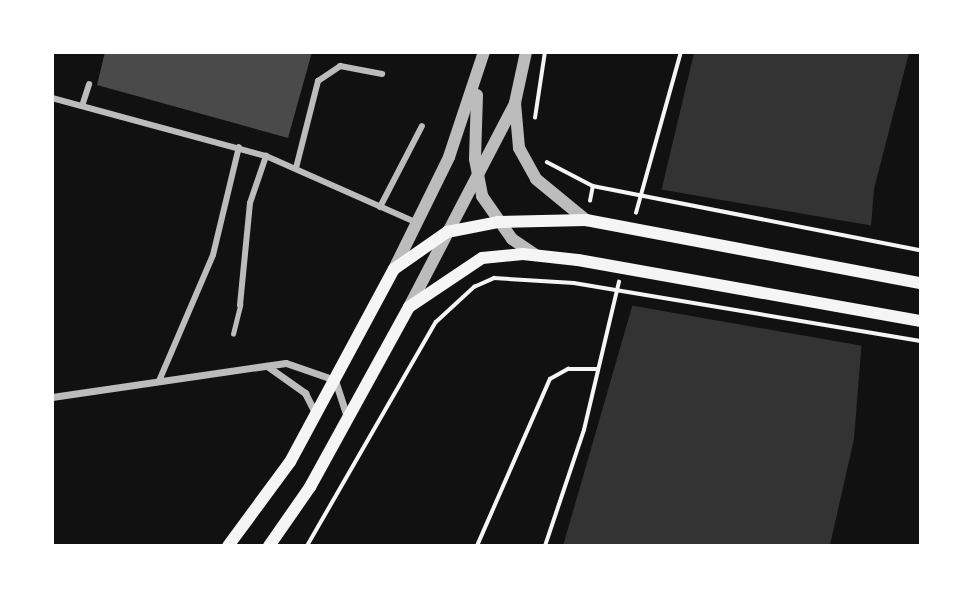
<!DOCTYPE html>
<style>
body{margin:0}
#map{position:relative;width:973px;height:598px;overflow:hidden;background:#111;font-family:Commissioner,sans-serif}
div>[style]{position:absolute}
.water>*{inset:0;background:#333}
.pier>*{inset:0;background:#111}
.building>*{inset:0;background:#4a4a4a}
.path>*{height:3.5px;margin:-1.75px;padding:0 1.75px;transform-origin:1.75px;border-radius:1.75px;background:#f5f5f5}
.service>*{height:4.5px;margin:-2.25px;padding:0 2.25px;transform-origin:2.25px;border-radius:2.25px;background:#bcbcbc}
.pedestrian>*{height:6px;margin:-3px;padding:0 3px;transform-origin:3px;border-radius:3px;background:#bcbcbc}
.minor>*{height:7px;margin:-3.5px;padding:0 3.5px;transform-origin:3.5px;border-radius:3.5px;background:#bcbcbc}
.tertiary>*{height:12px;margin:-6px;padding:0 6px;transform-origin:6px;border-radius:6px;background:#bcbcbc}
.secondary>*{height:12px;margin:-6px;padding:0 6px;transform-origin:6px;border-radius:6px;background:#f5f5f5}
span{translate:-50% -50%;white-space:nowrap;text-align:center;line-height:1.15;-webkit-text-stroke:6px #fff;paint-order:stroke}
.frame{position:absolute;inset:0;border:54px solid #fff;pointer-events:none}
</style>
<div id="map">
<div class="water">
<div style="clip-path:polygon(694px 53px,909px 53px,874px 189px,854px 439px,830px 545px,563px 546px,642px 272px)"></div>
</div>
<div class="pier">
<div style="clip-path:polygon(658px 189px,874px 226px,863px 346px,629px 305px)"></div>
</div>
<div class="building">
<div style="clip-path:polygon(105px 52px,312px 52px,288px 138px,97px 85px)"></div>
</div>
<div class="path">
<div style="left:535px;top:118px;width:67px;rotate:-81.4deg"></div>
<div style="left:547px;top:162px;width:52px;rotate:27.6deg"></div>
<div style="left:593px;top:186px;width:333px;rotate:11.1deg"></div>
<div style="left:590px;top:201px;width:15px;rotate:-79deg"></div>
<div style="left:636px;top:213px;width:167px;rotate:-74.4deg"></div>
<div style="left:307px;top:546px;width:258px;rotate:-60.1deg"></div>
<div style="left:436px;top:322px;width:52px;rotate:-42.6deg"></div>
<div style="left:474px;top:287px;width:22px;rotate:-24deg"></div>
<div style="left:494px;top:278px;width:80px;rotate:3.6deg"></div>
<div style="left:574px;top:283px;width:351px;rotate:9.5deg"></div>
<div style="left:477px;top:546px;width:182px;rotate:-66.4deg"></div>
<div style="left:550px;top:379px;width:21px;rotate:-29deg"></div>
<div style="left:568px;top:369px;width:28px"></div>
<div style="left:545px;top:546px;width:122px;rotate:-71.4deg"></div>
<div style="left:584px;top:430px;width:152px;rotate:-76.7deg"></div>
</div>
<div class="service">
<div style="left:233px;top:334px;width:30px;rotate:-76deg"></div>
</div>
<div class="pedestrian">
<div style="left:52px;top:98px;width:222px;rotate:15.2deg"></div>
<div style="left:266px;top:156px;width:165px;rotate:23.9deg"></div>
<div style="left:83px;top:103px;width:20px;rotate:-72deg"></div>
<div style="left:296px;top:168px;width:90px;rotate:-75.8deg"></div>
<div style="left:318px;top:81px;width:27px;rotate:-34deg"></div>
<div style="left:340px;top:66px;width:43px;rotate:10.8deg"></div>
<div style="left:380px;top:207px;width:91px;rotate:-62.6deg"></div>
<div style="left:240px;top:305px;width:102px;rotate:-84.4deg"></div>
<div style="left:250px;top:203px;width:50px;rotate:-71.2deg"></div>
<div style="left:159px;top:381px;width:137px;rotate:-66.8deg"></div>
<div style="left:213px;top:255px;width:111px;rotate:-76.5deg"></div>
</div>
<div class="minor">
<div style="left:267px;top:366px;width:47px;rotate:35.4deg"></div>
<div style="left:305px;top:393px;width:25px;rotate:63deg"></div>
<div style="left:52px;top:397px;width:236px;rotate:-8.3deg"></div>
<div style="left:286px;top:363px;width:52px;rotate:19.1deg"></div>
<div style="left:335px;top:380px;width:39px;rotate:72deg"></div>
</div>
<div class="tertiary">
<div style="left:526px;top:52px;width:52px;rotate:102.2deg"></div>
<div style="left:515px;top:103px;width:45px;rotate:84.9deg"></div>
<div style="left:519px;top:148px;width:35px;rotate:61deg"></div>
<div style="left:536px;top:179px;width:65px;rotate:39.4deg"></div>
<div style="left:477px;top:95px;width:64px;rotate:91.8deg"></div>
<div style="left:475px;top:159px;width:38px;rotate:79deg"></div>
<div style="left:482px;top:196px;width:52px;rotate:55.1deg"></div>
<div style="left:512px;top:239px;width:29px;rotate:34deg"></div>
<div style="left:394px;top:269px;width:125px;rotate:-63.8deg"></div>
<div style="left:449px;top:157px;width:111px;rotate:-71.6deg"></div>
<div style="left:409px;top:307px;width:230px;rotate:-62.5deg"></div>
</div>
<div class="secondary">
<div style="left:228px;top:546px;width:104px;rotate:-53.6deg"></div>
<div style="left:290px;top:462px;width:219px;rotate:-61.7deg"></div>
<div style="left:394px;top:269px;width:65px;rotate:-34.9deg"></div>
<div style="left:447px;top:232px;width:53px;rotate:-10.9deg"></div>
<div style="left:499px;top:222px;width:87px;rotate:-1.3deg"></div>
<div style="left:586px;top:220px;width:340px;rotate:10.7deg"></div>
<div style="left:269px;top:546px;width:72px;rotate:-55.2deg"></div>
<div style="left:310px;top:487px;width:205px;rotate:-61.2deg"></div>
<div style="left:409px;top:307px;width:88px;rotate:-33.9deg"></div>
<div style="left:482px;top:258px;width:41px;rotate:-5.6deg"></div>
<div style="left:523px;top:254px;width:55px;rotate:6.2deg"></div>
<div style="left:578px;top:260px;width:347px;rotate:10.1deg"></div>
</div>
<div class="frame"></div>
</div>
